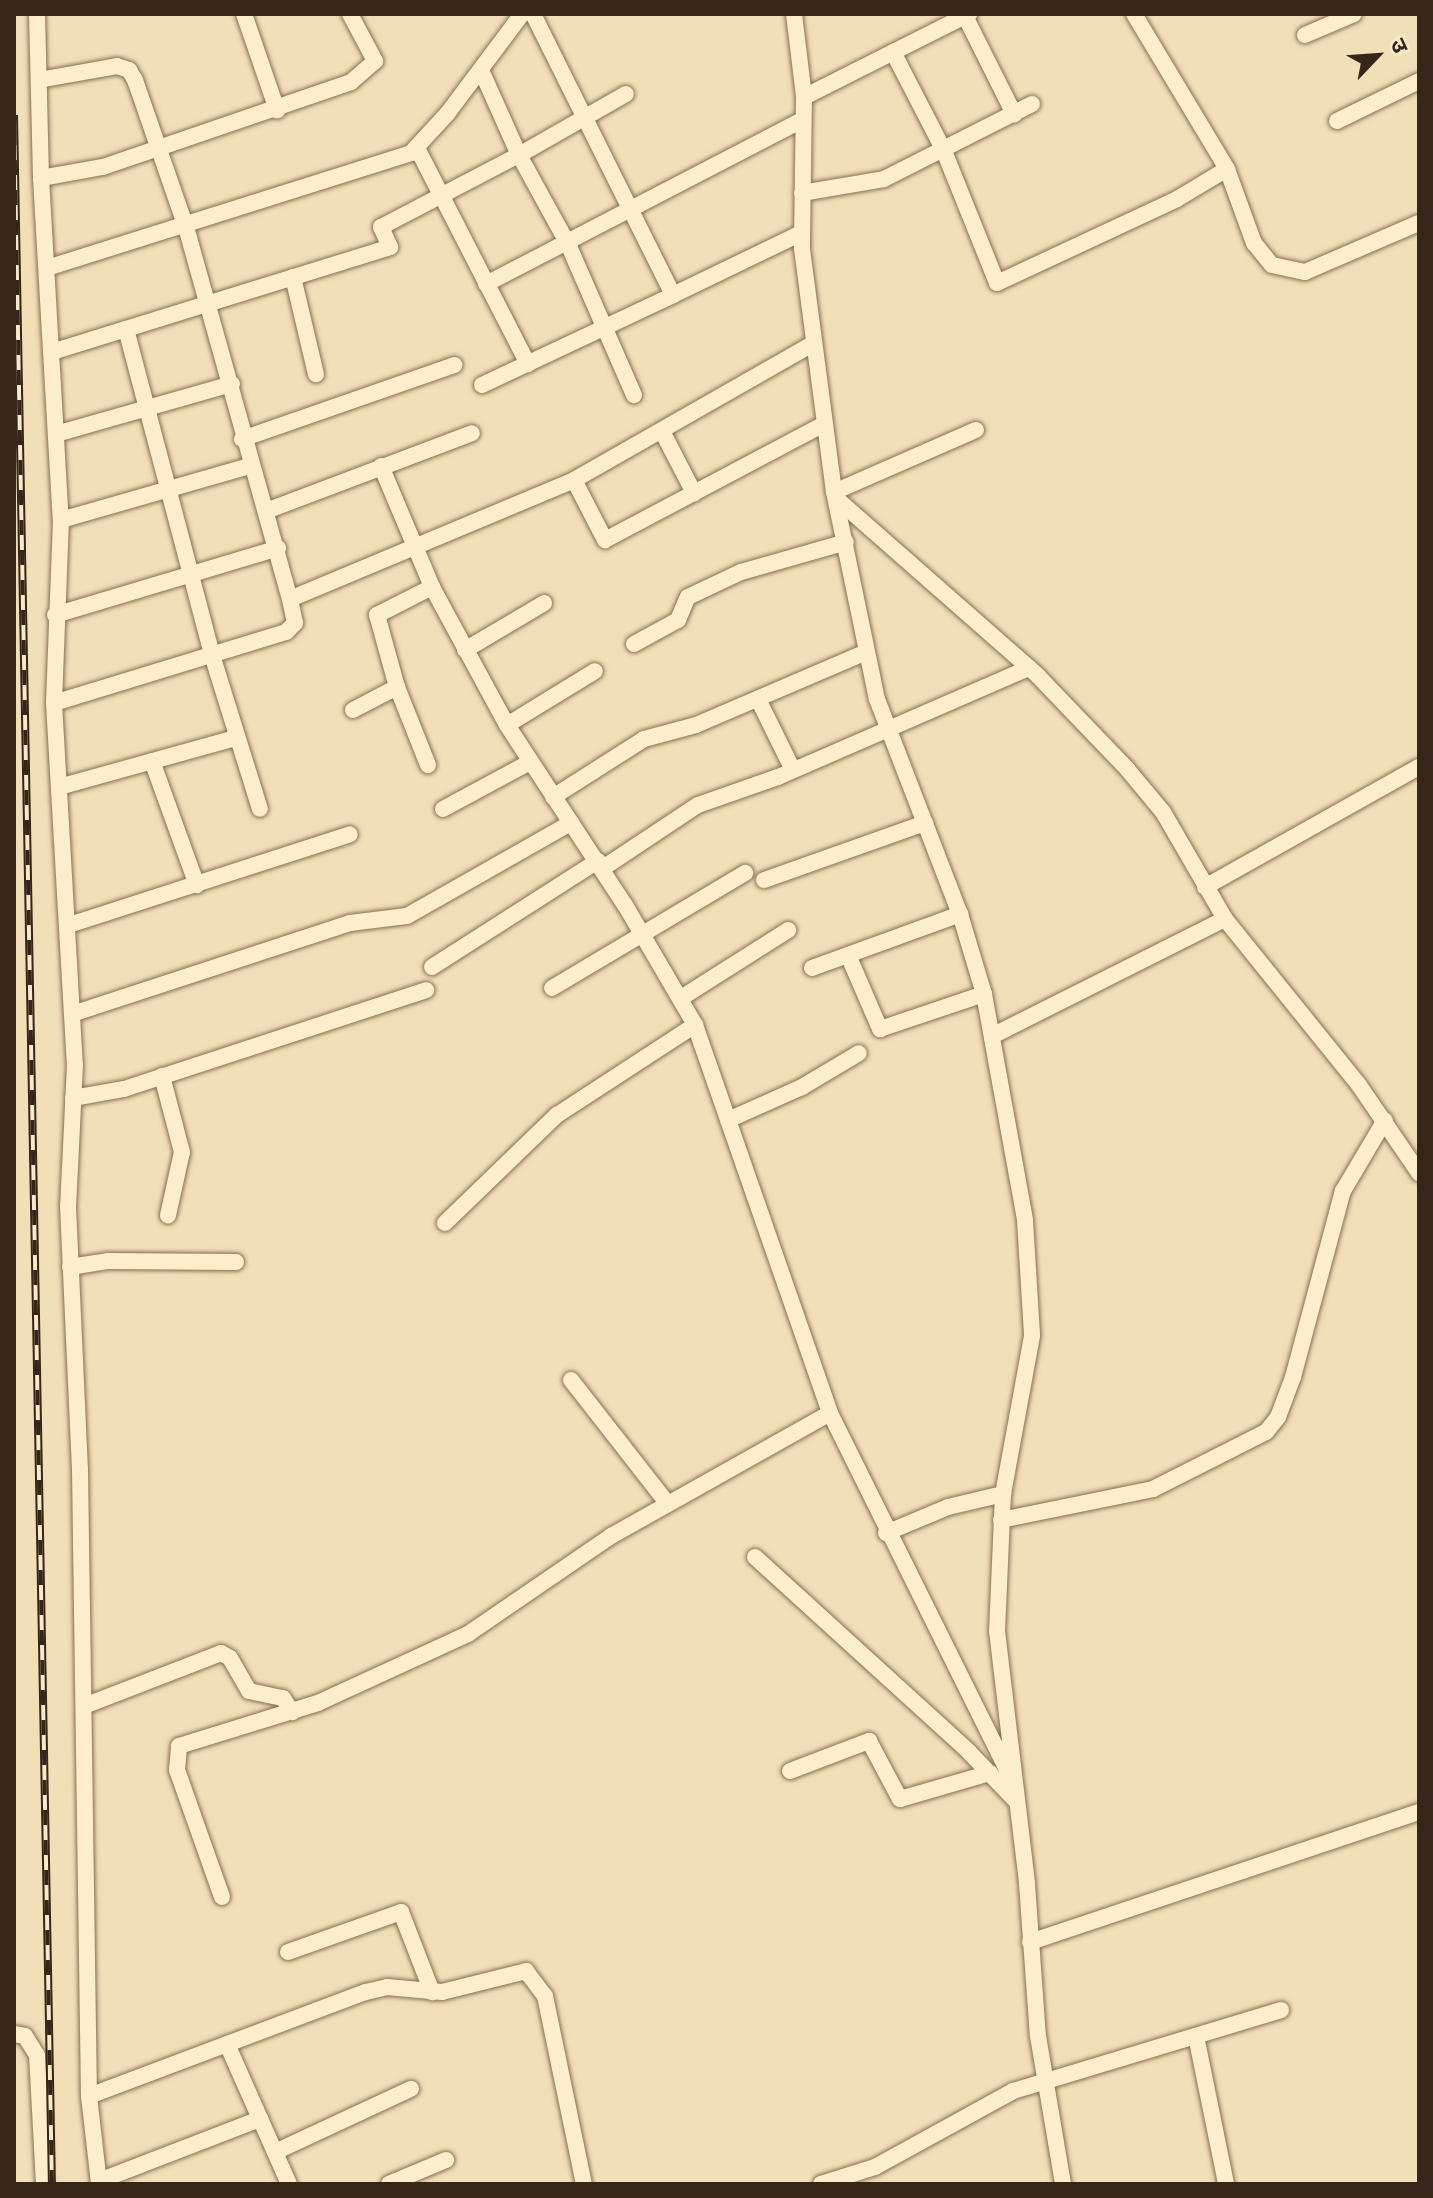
<!DOCTYPE html>
<meta charset="utf-8">
<style>
body{margin:0}
#map{position:relative;width:1433px;height:2198px;overflow:hidden;background:#f1dfb8;font-family:"Times New Roman","Noto Sans Devanagari",serif}
div>[style]{position:absolute}
.roads{filter:drop-shadow(0 0 2px #886e52) drop-shadow(0 0 2px #886e52)}
.street>*{height:16px;margin:-8px;padding:0 8px;transform-origin:8px;border-radius:8px;background:#fcedcb}
.rail>*{height:8px;margin-top:-4px;transform-origin:0;background:repeating-linear-gradient(90deg,#f8e9c8 0 15px,#362619 0 30px);box-sizing:border-box;border-block:2px solid #362619}
span{translate:-50% -50%;white-space:nowrap;text-align:center;line-height:1.15;-webkit-text-stroke:7px #f8e9c8;paint-order:stroke}
.frame{position:absolute;inset:0;border:16px solid #362619;pointer-events:none}
.north{position:absolute;left:1337px;top:16px;width:80px;height:80px;-webkit-text-stroke:6px #f8e9c8;paint-order:stroke;rotate:65deg;font-size:22px;font-weight:700;line-height:32px;text-align:center;color:#362619}
.north::after{content:'';display:block;margin:auto;width:28px;height:36px;background:#362619;clip-path:polygon(50% 0,100% 100%,50% 72%,0 100%)}
</style>
<div id="map">
<div class="roads">
<div class="street">
<div style="left:37px;top:14px;width:164px;rotate:88.6deg"></div>
<div style="left:41px;top:178px;width:343px;rotate:86.7deg"></div>
<div style="left:61px;top:520px;width:183px;rotate:92.2deg"></div>
<div style="left:54px;top:703px;width:363px;rotate:86.7deg"></div>
<div style="left:75px;top:1065px;width:141px;rotate:92.8deg"></div>
<div style="left:68px;top:1206px;width:264px;rotate:87.4deg"></div>
<div style="left:80px;top:1470px;width:626px;rotate:89.18deg"></div>
<div style="left:89px;top:2096px;width:89px;rotate:83.5deg"></div>
<div style="left:244px;top:14px;width:102px;rotate:71deg"></div>
<div style="left:533px;top:14px;width:314px;rotate:63.5deg"></div>
<div style="left:673px;top:295px;width:142px;rotate:-25.8deg"></div>
<div style="left:794px;top:14px;width:84px;rotate:83.1deg"></div>
<div style="left:804px;top:97px;width:152px;rotate:90.8deg"></div>
<div style="left:802px;top:249px;width:245px;rotate:82.5deg"></div>
<div style="left:834px;top:492px;width:211px;rotate:78.3deg"></div>
<div style="left:877px;top:699px;width:230px;rotate:68.9deg"></div>
<div style="left:960px;top:914px;width:84px;rotate:73.3deg"></div>
<div style="left:984px;top:994px;width:230px;rotate:79.7deg"></div>
<div style="left:1025px;top:1220px;width:116px;rotate:86.5deg"></div>
<div style="left:1032px;top:1336px;width:161px;rotate:100.4deg"></div>
<div style="left:1003px;top:1494px;width:137px;rotate:92.5deg"></div>
<div style="left:997px;top:1631px;width:255px;rotate:83.2deg"></div>
<div style="left:1027px;top:1884px;width:152px;rotate:85.9deg"></div>
<div style="left:1038px;top:2036px;width:150px;rotate:80.4deg"></div>
<div style="left:1134px;top:14px;width:181px;rotate:59deg"></div>
<div style="left:1227px;top:169px;width:79px;rotate:70deg"></div>
<div style="left:1254px;top:243px;width:28px;rotate:51deg"></div>
<div style="left:1272px;top:265px;width:34px;rotate:12deg"></div>
<div style="left:1305px;top:272px;width:124px;rotate:-23.3deg"></div>
<div style="left:965px;top:16px;width:110px;rotate:63.4deg"></div>
<div style="left:1305px;top:35px;width:53px;rotate:-23.2deg"></div>
<div style="left:893px;top:52px;width:111px;rotate:62.7deg"></div>
<div style="left:944px;top:151px;width:142px;rotate:68.1deg"></div>
<div style="left:997px;top:283px;width:199px;rotate:-25deg"></div>
<div style="left:1177px;top:199px;width:58px;rotate:-31deg"></div>
<div style="left:481px;top:70px;width:93px;rotate:65.9deg"></div>
<div style="left:519px;top:155px;width:123px;rotate:-29.7deg"></div>
<div style="left:39px;top:80px;width:79px;rotate:-10.2deg"></div>
<div style="left:117px;top:66px;width:13px;rotate:18deg"></div>
<div style="left:129px;top:70px;width:12px;rotate:59deg"></div>
<div style="left:135px;top:80px;width:156px;rotate:70.9deg"></div>
<div style="left:186px;top:227px;width:386px;rotate:74.4deg"></div>
<div style="left:290px;top:599px;width:308px;rotate:-22.7deg"></div>
<div style="left:574px;top:480px;width:273px;rotate:-29.7deg"></div>
<div style="left:804px;top:97px;width:185px;rotate:-26.7deg"></div>
<div style="left:1337px;top:121px;width:91px;rotate:-26deg"></div>
<div style="left:417px;top:148px;width:243px;rotate:62.8deg"></div>
<div style="left:41px;top:178px;width:63px;rotate:-10.1deg"></div>
<div style="left:103px;top:167px;width:262px;rotate:-18.9deg"></div>
<div style="left:351px;top:82px;width:32px;rotate:-41deg"></div>
<div style="left:375px;top:61px;width:53px;rotate:-118deg"></div>
<div style="left:802px;top:193px;width:83px;rotate:-9.7deg"></div>
<div style="left:884px;top:179px;width:166px;rotate:-26.9deg"></div>
<div style="left:47px;top:268px;width:382px;rotate:-17.5deg"></div>
<div style="left:411px;top:153px;width:53px;rotate:-47.3deg"></div>
<div style="left:447px;top:114px;width:125px;rotate:-53.1deg"></div>
<div style="left:293px;top:277px;width:100px;rotate:76.7deg"></div>
<div style="left:486px;top:284px;width:357px;rotate:-27.4deg"></div>
<div style="left:126px;top:329px;width:337px;rotate:75.2deg"></div>
<div style="left:212px;top:655px;width:161px;rotate:72.7deg"></div>
<div style="left:55px;top:351px;width:351px;rotate:-17.2deg"></div>
<div style="left:390px;top:247px;width:22px;rotate:-114deg"></div>
<div style="left:381px;top:227px;width:156px;rotate:-27.6deg"></div>
<div style="left:519px;top:155px;width:102px;rotate:61.2deg"></div>
<div style="left:568px;top:244px;width:165px;rotate:66.4deg"></div>
<div style="left:482px;top:385px;width:211px;rotate:-25.2deg"></div>
<div style="left:663px;top:433px;width:68px;rotate:62.7deg"></div>
<div style="left:56px;top:434px;width:183px;rotate:-15.9deg"></div>
<div style="left:242px;top:439px;width:225px;rotate:-19.2deg"></div>
<div style="left:381px;top:466px;width:131px;rotate:67.1deg"></div>
<div style="left:432px;top:587px;width:157px;rotate:61.5deg"></div>
<div style="left:507px;top:725px;width:215px;rotate:56.8deg"></div>
<div style="left:625px;top:905px;width:139px;rotate:59.7deg"></div>
<div style="left:695px;top:1025px;width:411px;rotate:70.8deg"></div>
<div style="left:830px;top:1413px;width:404px;rotate:63.6deg"></div>
<div style="left:574px;top:480px;width:68px;rotate:62.7deg"></div>
<div style="left:605px;top:540px;width:248px;rotate:-27.9deg"></div>
<div style="left:834px;top:492px;width:155px;rotate:-23.6deg"></div>
<div style="left:838px;top:500px;width:266px;rotate:41.3deg"></div>
<div style="left:1038px;top:676px;width:130px;rotate:46.2deg"></div>
<div style="left:1128px;top:770px;width:55px;rotate:50.2deg"></div>
<div style="left:1163px;top:812px;width:124px;rotate:59.9deg"></div>
<div style="left:1225px;top:919px;width:213px;rotate:51.1deg"></div>
<div style="left:1359px;top:1085px;width:107px;rotate:55.7deg"></div>
<div style="left:266px;top:511px;width:220px;rotate:-20.7deg"></div>
<div style="left:61px;top:520px;width:196px;rotate:-16deg"></div>
<div style="left:55px;top:615px;width:233px;rotate:-16.7deg"></div>
<div style="left:634px;top:644px;width:50px;rotate:-28.6deg"></div>
<div style="left:678px;top:620px;width:25px;rotate:-67deg"></div>
<div style="left:688px;top:597px;width:59px;rotate:-25.3deg"></div>
<div style="left:741px;top:572px;width:109px;rotate:-15.9deg"></div>
<div style="left:465px;top:650px;width:92px;rotate:-30.7deg"></div>
<div style="left:397px;top:687px;width:84px;rotate:68.3deg"></div>
<div style="left:758px;top:699px;width:79px;rotate:63.8deg"></div>
<div style="left:54px;top:703px;width:243px;rotate:-17deg"></div>
<div style="left:286px;top:632px;width:13px;rotate:-45deg"></div>
<div style="left:295px;top:623px;width:25px;rotate:-102deg"></div>
<div style="left:353px;top:710px;width:50px;rotate:-27.6deg"></div>
<div style="left:397px;top:687px;width:75px;rotate:-105.5deg"></div>
<div style="left:377px;top:615px;width:62px;rotate:-27deg"></div>
<div style="left:507px;top:725px;width:103px;rotate:-31.5deg"></div>
<div style="left:152px;top:761px;width:132px;rotate:70.1deg"></div>
<div style="left:59px;top:787px;width:184px;rotate:-15.5deg"></div>
<div style="left:553px;top:797px;width:108px;rotate:-32.5deg"></div>
<div style="left:644px;top:739px;width:54px;rotate:-15.1deg"></div>
<div style="left:696px;top:725px;width:185px;rotate:-23.2deg"></div>
<div style="left:443px;top:809px;width:99px;rotate:-28.4deg"></div>
<div style="left:603px;top:868px;width:114px;rotate:-33.6deg"></div>
<div style="left:698px;top:805px;width:85px;rotate:-19.3deg"></div>
<div style="left:778px;top:777px;width:274px;rotate:-23.5deg"></div>
<div style="left:764px;top:880px;width:171px;rotate:-19.5deg"></div>
<div style="left:1205px;top:887px;width:245px;rotate:-29.3deg"></div>
<div style="left:69px;top:925px;width:295px;rotate:-17.9deg"></div>
<div style="left:848px;top:955px;width:81px;rotate:66.6deg"></div>
<div style="left:880px;top:1029px;width:110px;rotate:-18.6deg"></div>
<div style="left:432px;top:967px;width:197px;rotate:-32.6deg"></div>
<div style="left:812px;top:968px;width:158px;rotate:-20deg"></div>
<div style="left:552px;top:988px;width:225px;rotate:-30.8deg"></div>
<div style="left:681px;top:998px;width:127px;rotate:-32.4deg"></div>
<div style="left:72px;top:1014px;width:293px;rotate:-18.1deg"></div>
<div style="left:350px;top:923px;width:57px;rotate:-7deg"></div>
<div style="left:407px;top:916px;width:189px;rotate:-29.6deg"></div>
<div style="left:994px;top:1035px;width:258px;rotate:-26.7deg"></div>
<div style="left:162px;top:1076px;width:79px;rotate:75.3deg"></div>
<div style="left:182px;top:1152px;width:65px;rotate:102.5deg"></div>
<div style="left:73px;top:1098px;width:52px;rotate:-10deg"></div>
<div style="left:124px;top:1089px;width:318px;rotate:-18.1deg"></div>
<div style="left:728px;top:1120px;width:81px;rotate:-24deg"></div>
<div style="left:802px;top:1087px;width:66px;rotate:-30.8deg"></div>
<div style="left:445px;top:1223px;width:156px;rotate:-44deg"></div>
<div style="left:557px;top:1115px;width:165px;rotate:-33.1deg"></div>
<div style="left:70px;top:1267px;width:39px;rotate:-9deg"></div>
<div style="left:109px;top:1261px;width:127px;rotate:0.5deg"></div>
<div style="left:571px;top:1380px;width:157px;rotate:52deg"></div>
<div style="left:1001px;top:1520px;width:155px;rotate:-11.5deg"></div>
<div style="left:1153px;top:1489px;width:127px;rotate:-26.8deg"></div>
<div style="left:1266px;top:1432px;width:19px;rotate:-51deg"></div>
<div style="left:1278px;top:1417px;width:43px;rotate:-69.4deg"></div>
<div style="left:1293px;top:1377px;width:193px;rotate:-75deg"></div>
<div style="left:1343px;top:1191px;width:82px;rotate:-59.4deg"></div>
<div style="left:886px;top:1533px;width:67px;rotate:-22.8deg"></div>
<div style="left:948px;top:1507px;width:57px;rotate:-13.3deg"></div>
<div style="left:755px;top:1557px;width:290px;rotate:42.3deg"></div>
<div style="left:969px;top:1752px;width:69px;rotate:46.2deg"></div>
<div style="left:84px;top:1706px;width:147px;rotate:-21.1deg"></div>
<div style="left:221px;top:1653px;width:10px;rotate:29deg"></div>
<div style="left:230px;top:1658px;width:38px;rotate:60deg"></div>
<div style="left:249px;top:1691px;width:35px;rotate:12deg"></div>
<div style="left:283px;top:1698px;width:17px;rotate:57deg"></div>
<div style="left:790px;top:1771px;width:85px;rotate:-20.8deg"></div>
<div style="left:869px;top:1741px;width:66px;rotate:61.9deg"></div>
<div style="left:900px;top:1799px;width:94px;rotate:-16.1deg"></div>
<div style="left:222px;top:1897px;width:135px;rotate:-109.5deg"></div>
<div style="left:177px;top:1770px;width:24px;rotate:-85deg"></div>
<div style="left:179px;top:1746px;width:145px;rotate:-17.2deg"></div>
<div style="left:318px;top:1703px;width:165px;rotate:-24.7deg"></div>
<div style="left:468px;top:1634px;width:173px;rotate:-34.4deg"></div>
<div style="left:611px;top:1536px;width:251px;rotate:-29.3deg"></div>
<div style="left:1030px;top:1942px;width:410px;rotate:-18.5deg"></div>
<div style="left:288px;top:1952px;width:120px;rotate:-19.5deg"></div>
<div style="left:401px;top:1912px;width:86px;rotate:68.8deg"></div>
<div style="left:14px;top:2034px;width:11px;rotate:10deg"></div>
<div style="left:25px;top:2036px;width:22px;rotate:58deg"></div>
<div style="left:37px;top:2055px;width:129px;rotate:86.9deg"></div>
<div style="left:1196px;top:2036px;width:151px;rotate:78.5deg"></div>
<div style="left:227px;top:2044px;width:153px;rotate:66.1deg"></div>
<div style="left:89px;top:2096px;width:296px;rotate:-20.6deg"></div>
<div style="left:366px;top:1992px;width:22px;rotate:-13deg"></div>
<div style="left:387px;top:1987px;width:55px;rotate:5.2deg"></div>
<div style="left:442px;top:1992px;width:87px;rotate:-14deg"></div>
<div style="left:526px;top:1971px;width:31px;rotate:53deg"></div>
<div style="left:545px;top:1996px;width:192px;rotate:78.3deg"></div>
<div style="left:275px;top:2152px;width:150px;rotate:-24.9deg"></div>
<div style="left:99px;top:2181px;width:173px;rotate:-21.1deg"></div>
<div style="left:389px;top:2184px;width:62px;rotate:-22.8deg"></div>
<div style="left:821px;top:2184px;width:57px;rotate:-17.5deg"></div>
<div style="left:875px;top:2167px;width:158px;rotate:-28.8deg"></div>
<div style="left:1013px;top:2091px;width:280px;rotate:-16.8deg"></div>
</div>
</div>
<div class="rail">
<div style="left:14px;top:115px;width:2069px;rotate:88.95deg"></div>
</div>
<div class="frame"></div>
<div class="north">उ</div>
</div>
